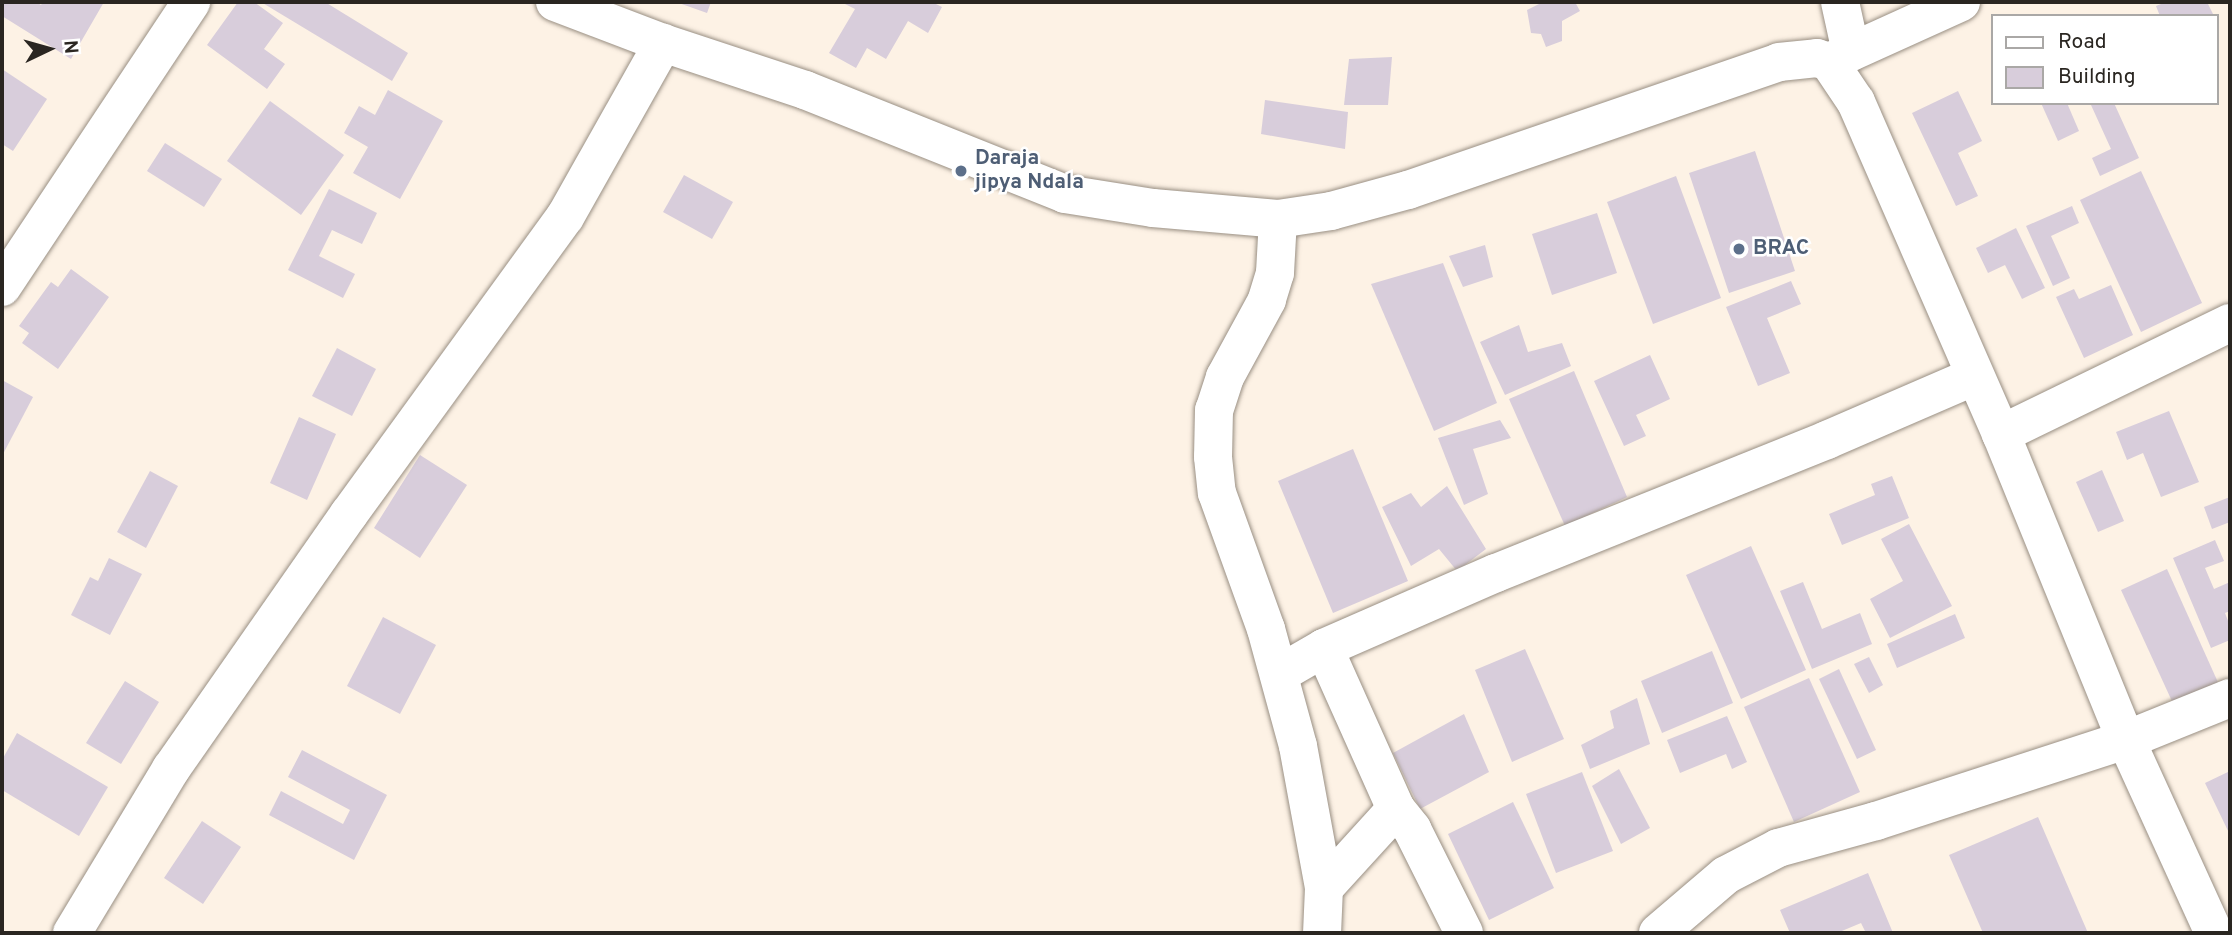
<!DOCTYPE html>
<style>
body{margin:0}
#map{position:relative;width:2232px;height:935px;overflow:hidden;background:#fdf2e5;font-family:Overpass,sans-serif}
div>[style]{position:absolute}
.building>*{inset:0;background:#d8cddb}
.roads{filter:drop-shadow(0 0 2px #998f83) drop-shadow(0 0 2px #998f83)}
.minor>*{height:38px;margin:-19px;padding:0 19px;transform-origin:19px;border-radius:19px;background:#fff}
.dots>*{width:19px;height:19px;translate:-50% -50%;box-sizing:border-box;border:4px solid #fff;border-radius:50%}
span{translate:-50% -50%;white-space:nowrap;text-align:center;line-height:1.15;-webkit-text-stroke:5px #fff;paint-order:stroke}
.service-label{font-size:21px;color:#4e5e75;font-weight:700}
.left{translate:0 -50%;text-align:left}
.frame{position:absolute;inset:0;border:4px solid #2a2621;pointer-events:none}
.legend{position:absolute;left:1991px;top:14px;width:228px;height:91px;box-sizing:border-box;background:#fff;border:2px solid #aaa8a6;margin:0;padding:9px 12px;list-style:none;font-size:21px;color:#2a2621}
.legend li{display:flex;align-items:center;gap:14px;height:35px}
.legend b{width:35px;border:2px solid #aaa8a6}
.north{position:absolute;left:14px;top:14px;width:70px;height:70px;-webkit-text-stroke:5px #fff;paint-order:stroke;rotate:85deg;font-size:19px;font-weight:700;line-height:28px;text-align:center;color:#2a2621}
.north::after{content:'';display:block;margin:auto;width:24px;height:32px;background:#2a2621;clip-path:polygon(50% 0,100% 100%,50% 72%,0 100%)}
</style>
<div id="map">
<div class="building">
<div style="clip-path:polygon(2px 2px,36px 2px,41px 5px,43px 2px,104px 2px,71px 59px,2px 16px)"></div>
<div style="clip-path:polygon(238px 2px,254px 2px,283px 23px,264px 49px,285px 64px,267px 89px,207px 45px)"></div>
<div style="clip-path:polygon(261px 2px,325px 2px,408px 53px,392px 81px)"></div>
<div style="clip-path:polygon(676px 2px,711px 2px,707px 13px)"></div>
<div style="clip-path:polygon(841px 2px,932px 2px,942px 7px,928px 33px,908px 21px,886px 59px,867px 48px,856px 68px,829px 53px,855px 9px)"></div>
<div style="clip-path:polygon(1543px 2px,1575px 2px,1580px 11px,1562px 21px,1562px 41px,1546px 47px,1541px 34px,1531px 33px,1527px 10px)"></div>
<div style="clip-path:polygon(2166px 2px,2207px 2px,2214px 16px,2160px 16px,2156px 6px)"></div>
<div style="clip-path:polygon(1392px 57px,1388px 105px,1344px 105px,1349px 59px)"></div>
<div style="clip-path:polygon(2px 69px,47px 99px,13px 151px,2px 144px)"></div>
<div style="clip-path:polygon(388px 90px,443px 121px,400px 199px,353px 173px,368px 147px,344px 133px,359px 106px,375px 115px)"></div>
<div style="clip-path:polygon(1958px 91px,1982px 141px,1958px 153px,1978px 196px,1956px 206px,1912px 113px)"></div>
<div style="clip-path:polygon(1265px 100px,1348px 112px,1345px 149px,1261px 134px)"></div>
<div style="clip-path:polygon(270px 101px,344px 155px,301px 215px,227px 161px)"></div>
<div style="clip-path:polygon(2041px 103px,2067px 103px,2079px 131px,2058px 141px)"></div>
<div style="clip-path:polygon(2095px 103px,2114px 103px,2139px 158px,2100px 176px,2092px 158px,2111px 149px,2091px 105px)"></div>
<div style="clip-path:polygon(165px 143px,222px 179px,204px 207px,147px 171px)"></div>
<div style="clip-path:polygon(1755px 151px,1795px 271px,1729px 293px,1689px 173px)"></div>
<div style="clip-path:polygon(2141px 171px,2202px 303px,2141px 332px,2080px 200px)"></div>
<div style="clip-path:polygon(684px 175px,733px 202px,712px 239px,663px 212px)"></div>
<div style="clip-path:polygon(1676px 176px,1721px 298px,1653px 324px,1607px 202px)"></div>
<div style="clip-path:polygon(329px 189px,377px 213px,362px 244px,332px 230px,319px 256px,355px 274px,343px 298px,288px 270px)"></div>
<div style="clip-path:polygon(2072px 206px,2079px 223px,2051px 236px,2070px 278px,2053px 286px,2026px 226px)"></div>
<div style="clip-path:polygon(1597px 213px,1617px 273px,1552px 295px,1532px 234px)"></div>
<div style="clip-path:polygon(2016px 228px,2045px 288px,2022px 299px,2005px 265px,1988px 273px,1976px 248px)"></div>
<div style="clip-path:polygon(1485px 245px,1493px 277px,1463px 287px,1449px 256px)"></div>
<div style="clip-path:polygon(1443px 263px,1497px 403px,1434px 431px,1371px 284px)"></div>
<div style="clip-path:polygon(71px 269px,109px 297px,58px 369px,22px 343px,29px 333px,19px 326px,51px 282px,58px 287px)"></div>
<div style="clip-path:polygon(1791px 281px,1801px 304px,1767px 318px,1790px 373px,1758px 386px,1726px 307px)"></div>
<div style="clip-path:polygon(2111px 285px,2133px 335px,2084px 358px,2056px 297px,2074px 289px,2079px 299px)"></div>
<div style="clip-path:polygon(1519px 325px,1528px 352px,1562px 343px,1571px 366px,1505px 395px,1480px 342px)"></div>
<div style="clip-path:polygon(337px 348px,376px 369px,352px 416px,312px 396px)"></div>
<div style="clip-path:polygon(1650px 355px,1670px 399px,1636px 415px,1646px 436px,1624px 446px,1594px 381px)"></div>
<div style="clip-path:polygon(1574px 371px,1627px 497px,1565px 526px,1509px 399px)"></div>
<div style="clip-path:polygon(2px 380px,33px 397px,2px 456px)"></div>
<div style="clip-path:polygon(2169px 411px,2199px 482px,2161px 497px,2143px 453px,2127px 460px,2116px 432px)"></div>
<div style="clip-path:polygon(299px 417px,336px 434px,307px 500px,270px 483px)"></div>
<div style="clip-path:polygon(1500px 420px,1511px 438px,1473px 449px,1488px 494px,1464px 505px,1438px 438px)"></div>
<div style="clip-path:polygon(1353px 449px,1408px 581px,1333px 613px,1278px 481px)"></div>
<div style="clip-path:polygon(420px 455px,467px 485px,420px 558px,374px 528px)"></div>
<div style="clip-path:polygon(2102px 470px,2124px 521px,2098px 532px,2076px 482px)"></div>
<div style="clip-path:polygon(150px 471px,178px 486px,146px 548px,117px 532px)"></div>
<div style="clip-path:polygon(1892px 476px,1909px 518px,1842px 545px,1829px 514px,1875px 495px,1871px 484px)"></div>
<div style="clip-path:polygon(1447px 486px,1486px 549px,1457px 571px,1439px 549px,1411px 566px,1382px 507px,1411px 493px,1421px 507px)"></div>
<div style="clip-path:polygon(2230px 497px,2230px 522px,2212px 529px,2204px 507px)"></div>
<div style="clip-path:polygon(1909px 524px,1952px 606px,1890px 638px,1870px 599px,1903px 581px,1881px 539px)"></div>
<div style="clip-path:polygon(2215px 540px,2224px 561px,2205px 568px,2214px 589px,2230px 582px,2230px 611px,2225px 613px,2230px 626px,2230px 640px,2211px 648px,2173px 558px)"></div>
<div style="clip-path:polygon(1751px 546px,1806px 670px,1741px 699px,1686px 575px)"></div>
<div style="clip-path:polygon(109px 558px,142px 574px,110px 635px,71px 615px,90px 577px,98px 581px)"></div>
<div style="clip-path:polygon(2167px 569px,2221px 689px,2176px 710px,2121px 590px)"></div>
<div style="clip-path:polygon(1803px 582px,1822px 629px,1860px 613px,1872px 644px,1812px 669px,1780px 591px)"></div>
<div style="clip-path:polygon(1955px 614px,1965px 638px,1897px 668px,1887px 644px)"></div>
<div style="clip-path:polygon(383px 617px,436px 645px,400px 714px,347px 686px)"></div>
<div style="clip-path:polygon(1525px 649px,1564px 739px,1512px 762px,1475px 670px)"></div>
<div style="clip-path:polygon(1712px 651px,1733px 703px,1662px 733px,1641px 681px)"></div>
<div style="clip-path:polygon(1869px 657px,1883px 685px,1869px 693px,1854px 664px)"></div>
<div style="clip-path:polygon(1839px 669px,1876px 750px,1857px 759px,1819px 679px)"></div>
<div style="clip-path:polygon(1809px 678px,1860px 792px,1794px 822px,1744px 707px)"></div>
<div style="clip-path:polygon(125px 681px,159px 702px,121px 764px,86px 743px)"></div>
<div style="clip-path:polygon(1637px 698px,1650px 744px,1590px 769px,1581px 745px,1614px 728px,1610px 711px)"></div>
<div style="clip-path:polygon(1464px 714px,1489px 772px,1420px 809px,1393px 753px)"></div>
<div style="clip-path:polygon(1727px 716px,1747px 762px,1732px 769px,1726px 754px,1680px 773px,1667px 740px)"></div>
<div style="clip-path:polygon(17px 733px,108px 787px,79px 836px,2px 790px,2px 760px)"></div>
<div style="clip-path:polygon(302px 750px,387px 795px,354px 860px,269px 815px,281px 791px,343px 824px,350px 810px,288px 777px)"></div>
<div style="clip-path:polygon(1619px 769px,1650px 828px,1621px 844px,1592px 786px)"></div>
<div style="clip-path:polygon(2230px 771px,2230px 835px,2205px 783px)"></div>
<div style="clip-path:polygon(1582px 772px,1613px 851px,1556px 873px,1526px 794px)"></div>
<div style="clip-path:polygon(1513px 802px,1554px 888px,1489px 920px,1448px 834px)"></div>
<div style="clip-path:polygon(2038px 817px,2088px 933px,1983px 933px,1949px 855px)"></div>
<div style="clip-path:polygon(202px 821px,241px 847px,203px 904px,164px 878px)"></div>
<div style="clip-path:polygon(1868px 873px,1893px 933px,1866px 933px,1861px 923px,1837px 933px,1790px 933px,1780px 910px)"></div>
</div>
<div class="roads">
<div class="minor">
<div style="left:555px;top:2px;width:116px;rotate:20.8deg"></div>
<div style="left:663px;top:43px;width:150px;rotate:18.3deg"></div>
<div style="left:805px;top:90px;width:280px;rotate:21.8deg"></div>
<div style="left:1065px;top:194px;width:89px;rotate:9deg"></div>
<div style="left:1153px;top:208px;width:125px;rotate:5deg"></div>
<div style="left:1278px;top:219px;width:54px;rotate:-8.6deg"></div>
<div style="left:1331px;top:211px;width:80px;rotate:-15.3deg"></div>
<div style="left:1408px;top:190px;width:392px;rotate:-19deg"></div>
<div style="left:1779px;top:62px;width:38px;rotate:-6deg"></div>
<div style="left:1817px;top:58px;width:13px;rotate:18deg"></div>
<div style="left:1829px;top:62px;width:48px;rotate:56deg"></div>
<div style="left:1856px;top:102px;width:362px;rotate:66.4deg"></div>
<div style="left:2001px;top:434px;width:331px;rotate:67.8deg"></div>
<div style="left:2126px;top:740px;width:212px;rotate:65.5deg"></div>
<div style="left:1840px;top:2px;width:51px;rotate:77.6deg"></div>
<div style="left:1829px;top:62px;width:145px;rotate:-24.4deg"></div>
<div style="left:1278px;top:219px;width:54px;rotate:93.2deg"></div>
<div style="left:1275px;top:273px;width:28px;rotate:107deg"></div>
<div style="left:1267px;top:300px;width:88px;rotate:118.6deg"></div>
<div style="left:1225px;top:377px;width:35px;rotate:108deg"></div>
<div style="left:1214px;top:410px;width:47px;rotate:91.2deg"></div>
<div style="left:1213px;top:457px;width:36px;rotate:84deg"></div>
<div style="left:1217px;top:493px;width:145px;rotate:70.2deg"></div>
<div style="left:1266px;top:629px;width:121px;rotate:74.7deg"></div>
<div style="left:1298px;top:746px;width:144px;rotate:79.6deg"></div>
<div style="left:1324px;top:888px;width:45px;rotate:92.5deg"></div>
<div style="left:2px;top:287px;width:342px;rotate:-56.4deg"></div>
<div style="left:2001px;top:434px;width:254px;rotate:-25.9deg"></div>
<div style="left:1324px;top:648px;width:176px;rotate:65.9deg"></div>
<div style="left:1396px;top:809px;width:26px;rotate:51deg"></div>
<div style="left:1412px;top:829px;width:116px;rotate:63.4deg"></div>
<div style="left:1279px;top:674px;width:52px;rotate:-30deg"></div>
<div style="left:1324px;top:648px;width:188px;rotate:-23.6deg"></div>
<div style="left:1496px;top:573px;width:357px;rotate:-21.9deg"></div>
<div style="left:1827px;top:440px;width:161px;rotate:-23.4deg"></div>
<div style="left:1324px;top:888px;width:107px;rotate:-47.7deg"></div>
<div style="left:72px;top:933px;width:192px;rotate:-58.9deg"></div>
<div style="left:171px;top:769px;width:311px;rotate:-55.1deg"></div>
<div style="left:349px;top:514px;width:367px;rotate:-54deg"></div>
<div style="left:565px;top:217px;width:200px;rotate:-60.6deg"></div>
<div style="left:1658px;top:933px;width:89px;rotate:-40.5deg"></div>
<div style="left:1726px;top:875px;width:59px;rotate:-27.4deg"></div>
<div style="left:1778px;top:848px;width:102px;rotate:-15.4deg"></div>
<div style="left:1876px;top:821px;width:263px;rotate:-18deg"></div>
<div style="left:2126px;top:740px;width:112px;rotate:-22deg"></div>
</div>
</div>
<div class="dots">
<div style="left:961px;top:171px;background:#5c6f8a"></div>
<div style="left:1739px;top:249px;background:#5c6f8a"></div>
</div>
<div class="service-label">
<span class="left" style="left:975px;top:171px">Daraja<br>jipya Ndala</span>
<span class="left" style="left:1753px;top:249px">BRAC</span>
</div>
<div class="frame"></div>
<ul class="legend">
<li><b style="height:9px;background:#fff"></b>Road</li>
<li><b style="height:19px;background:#d8cddb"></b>Building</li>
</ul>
<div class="north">N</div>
</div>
